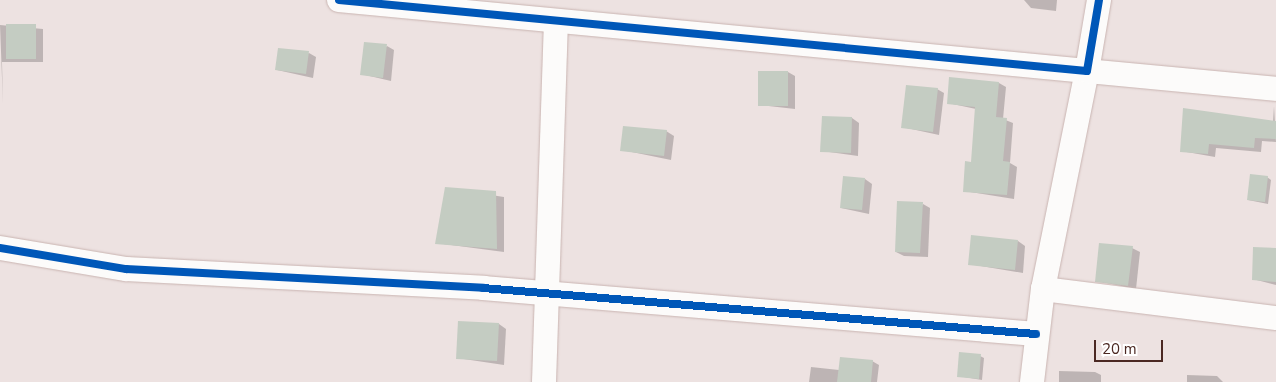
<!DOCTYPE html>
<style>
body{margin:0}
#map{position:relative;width:1276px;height:382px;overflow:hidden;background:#ede2e1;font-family:"Nunito Sans",sans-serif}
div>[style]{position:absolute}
.shadow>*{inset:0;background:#0003}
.building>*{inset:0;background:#c4ccc2}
.roads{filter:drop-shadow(0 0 1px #c9b4b1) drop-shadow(0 0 1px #c9b4b1)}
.minor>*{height:24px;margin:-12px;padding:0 12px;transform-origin:12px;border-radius:12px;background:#fcfbfa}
.cycleway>*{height:8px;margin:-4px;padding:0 4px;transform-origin:4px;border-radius:4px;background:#0057b8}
span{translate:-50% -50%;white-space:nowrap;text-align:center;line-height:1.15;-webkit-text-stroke:5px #fff;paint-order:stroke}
.scale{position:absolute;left:1094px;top:340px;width:69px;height:22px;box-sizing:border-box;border:2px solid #4b2822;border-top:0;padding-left:6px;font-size:15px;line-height:18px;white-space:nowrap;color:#4b2822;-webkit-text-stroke:4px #fff;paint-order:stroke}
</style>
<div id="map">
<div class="shadow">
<div style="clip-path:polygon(1024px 0,1057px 0,1056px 11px,1031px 8px)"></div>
<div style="clip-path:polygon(0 25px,43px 29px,43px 62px,2px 62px,3px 105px)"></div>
<div style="clip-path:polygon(387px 46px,394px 50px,391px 81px,361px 74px)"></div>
<div style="clip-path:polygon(309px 53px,316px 57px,313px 78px,277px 70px)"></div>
<div style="clip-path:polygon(788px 72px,795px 76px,795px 109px,760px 105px)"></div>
<div style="clip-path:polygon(999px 83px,1006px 87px,1003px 119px,1013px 123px,1010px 163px,1017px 167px,1014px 199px,964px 191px,972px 163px,976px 109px,948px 103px)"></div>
<div style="clip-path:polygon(937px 89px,944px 93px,939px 135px,902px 127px)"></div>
<div style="clip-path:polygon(1274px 106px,1276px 142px,1262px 141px,1261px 152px,1216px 148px,1215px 157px,1181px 151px,1273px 122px)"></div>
<div style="clip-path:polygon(852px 118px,859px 123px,858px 156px,822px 151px)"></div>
<div style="clip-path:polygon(666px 131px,674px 136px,671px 160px,622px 150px)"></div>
<div style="clip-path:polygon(1267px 177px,1271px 180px,1268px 204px,1248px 200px)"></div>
<div style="clip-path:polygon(865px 179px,872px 184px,869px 214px,841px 208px)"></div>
<div style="clip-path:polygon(446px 188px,504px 197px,504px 252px,436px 243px)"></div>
<div style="clip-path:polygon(923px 204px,930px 208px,928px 257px,904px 256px,896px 252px)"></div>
<div style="clip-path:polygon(1018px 241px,1025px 246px,1023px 273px,969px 264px)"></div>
<div style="clip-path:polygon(1132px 248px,1140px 252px,1136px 289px,1097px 281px)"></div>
<div style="clip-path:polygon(1276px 249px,1276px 285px,1253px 279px)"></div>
<div style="clip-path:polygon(499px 324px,506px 329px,504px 365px,457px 358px)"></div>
<div style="clip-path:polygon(980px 356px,984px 358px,982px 380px,958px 376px)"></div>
<div style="clip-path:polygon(872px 361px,879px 365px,877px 382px,809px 382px,811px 367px,839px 370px)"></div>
<div style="clip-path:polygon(1059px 371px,1095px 372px,1101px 375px,1101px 382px,1059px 382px)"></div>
<div style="clip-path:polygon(1187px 375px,1217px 376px,1223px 382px,1187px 382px)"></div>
</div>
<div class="building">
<div style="clip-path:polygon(6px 24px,36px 24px,36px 59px,6px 59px)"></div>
<div style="clip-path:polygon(364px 42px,387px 44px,383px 78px,360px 75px)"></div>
<div style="clip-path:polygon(278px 48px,309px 51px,306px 74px,275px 70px)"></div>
<div style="clip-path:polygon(758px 71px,788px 71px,788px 106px,758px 106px)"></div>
<div style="clip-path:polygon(949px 77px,999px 82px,996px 117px,1007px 118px,1003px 161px,1010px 162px,1007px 195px,963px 192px,965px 161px,971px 162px,975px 107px,947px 104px)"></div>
<div style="clip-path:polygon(906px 85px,938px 88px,933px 132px,901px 128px)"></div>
<div style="clip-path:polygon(1183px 108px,1276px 121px,1276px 139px,1255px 138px,1254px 148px,1209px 144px,1208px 154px,1180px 152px)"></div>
<div style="clip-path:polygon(822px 116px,852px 117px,851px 153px,820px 152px)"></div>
<div style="clip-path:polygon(623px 126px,667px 130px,664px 156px,620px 151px)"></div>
<div style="clip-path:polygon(1250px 174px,1268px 176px,1265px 202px,1247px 200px)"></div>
<div style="clip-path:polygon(843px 176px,865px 178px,862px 210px,840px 208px)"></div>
<div style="clip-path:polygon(445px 187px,496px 191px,497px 249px,435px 244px)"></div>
<div style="clip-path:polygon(897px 201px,923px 202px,920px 253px,895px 252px)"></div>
<div style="clip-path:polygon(971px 235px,1018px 240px,1015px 270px,968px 265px)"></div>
<div style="clip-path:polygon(1099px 243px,1133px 246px,1128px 286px,1095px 282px)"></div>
<div style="clip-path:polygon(1253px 247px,1276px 248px,1276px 282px,1252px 280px)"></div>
<div style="clip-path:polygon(458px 321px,499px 323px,497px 361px,456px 359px)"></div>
<div style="clip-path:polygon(959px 352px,981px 354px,979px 379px,957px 377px)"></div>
<div style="clip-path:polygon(840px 357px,873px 360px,871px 382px,837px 382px)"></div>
</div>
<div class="roads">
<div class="minor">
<div style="left:339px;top:0;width:751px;rotate:5.42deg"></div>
<div style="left:1087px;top:71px;width:72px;rotate:-80.4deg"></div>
<div style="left:0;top:248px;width:128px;rotate:9.5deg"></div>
<div style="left:126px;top:269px;width:358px;rotate:3deg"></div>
<div style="left:483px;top:288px;width:555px;rotate:4.76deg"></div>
<div style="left:1043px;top:289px;width:235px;rotate:7.1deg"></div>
<div style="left:544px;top:382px;width:361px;rotate:-88.1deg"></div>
<div style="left:1032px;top:382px;width:94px;rotate:-83.3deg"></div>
<div style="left:1043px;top:289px;width:222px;rotate:-78.6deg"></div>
<div style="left:1087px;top:71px;width:190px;rotate:5.4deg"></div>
</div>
</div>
<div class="cycleway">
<div style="left:339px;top:0;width:751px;rotate:5.42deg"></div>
<div style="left:1087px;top:71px;width:72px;rotate:-80.4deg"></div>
<div style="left:0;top:248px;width:128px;rotate:9.5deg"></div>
<div style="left:126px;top:269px;width:358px;rotate:3deg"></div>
<div style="left:483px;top:288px;width:555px;rotate:4.76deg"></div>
</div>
<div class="scale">20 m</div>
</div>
